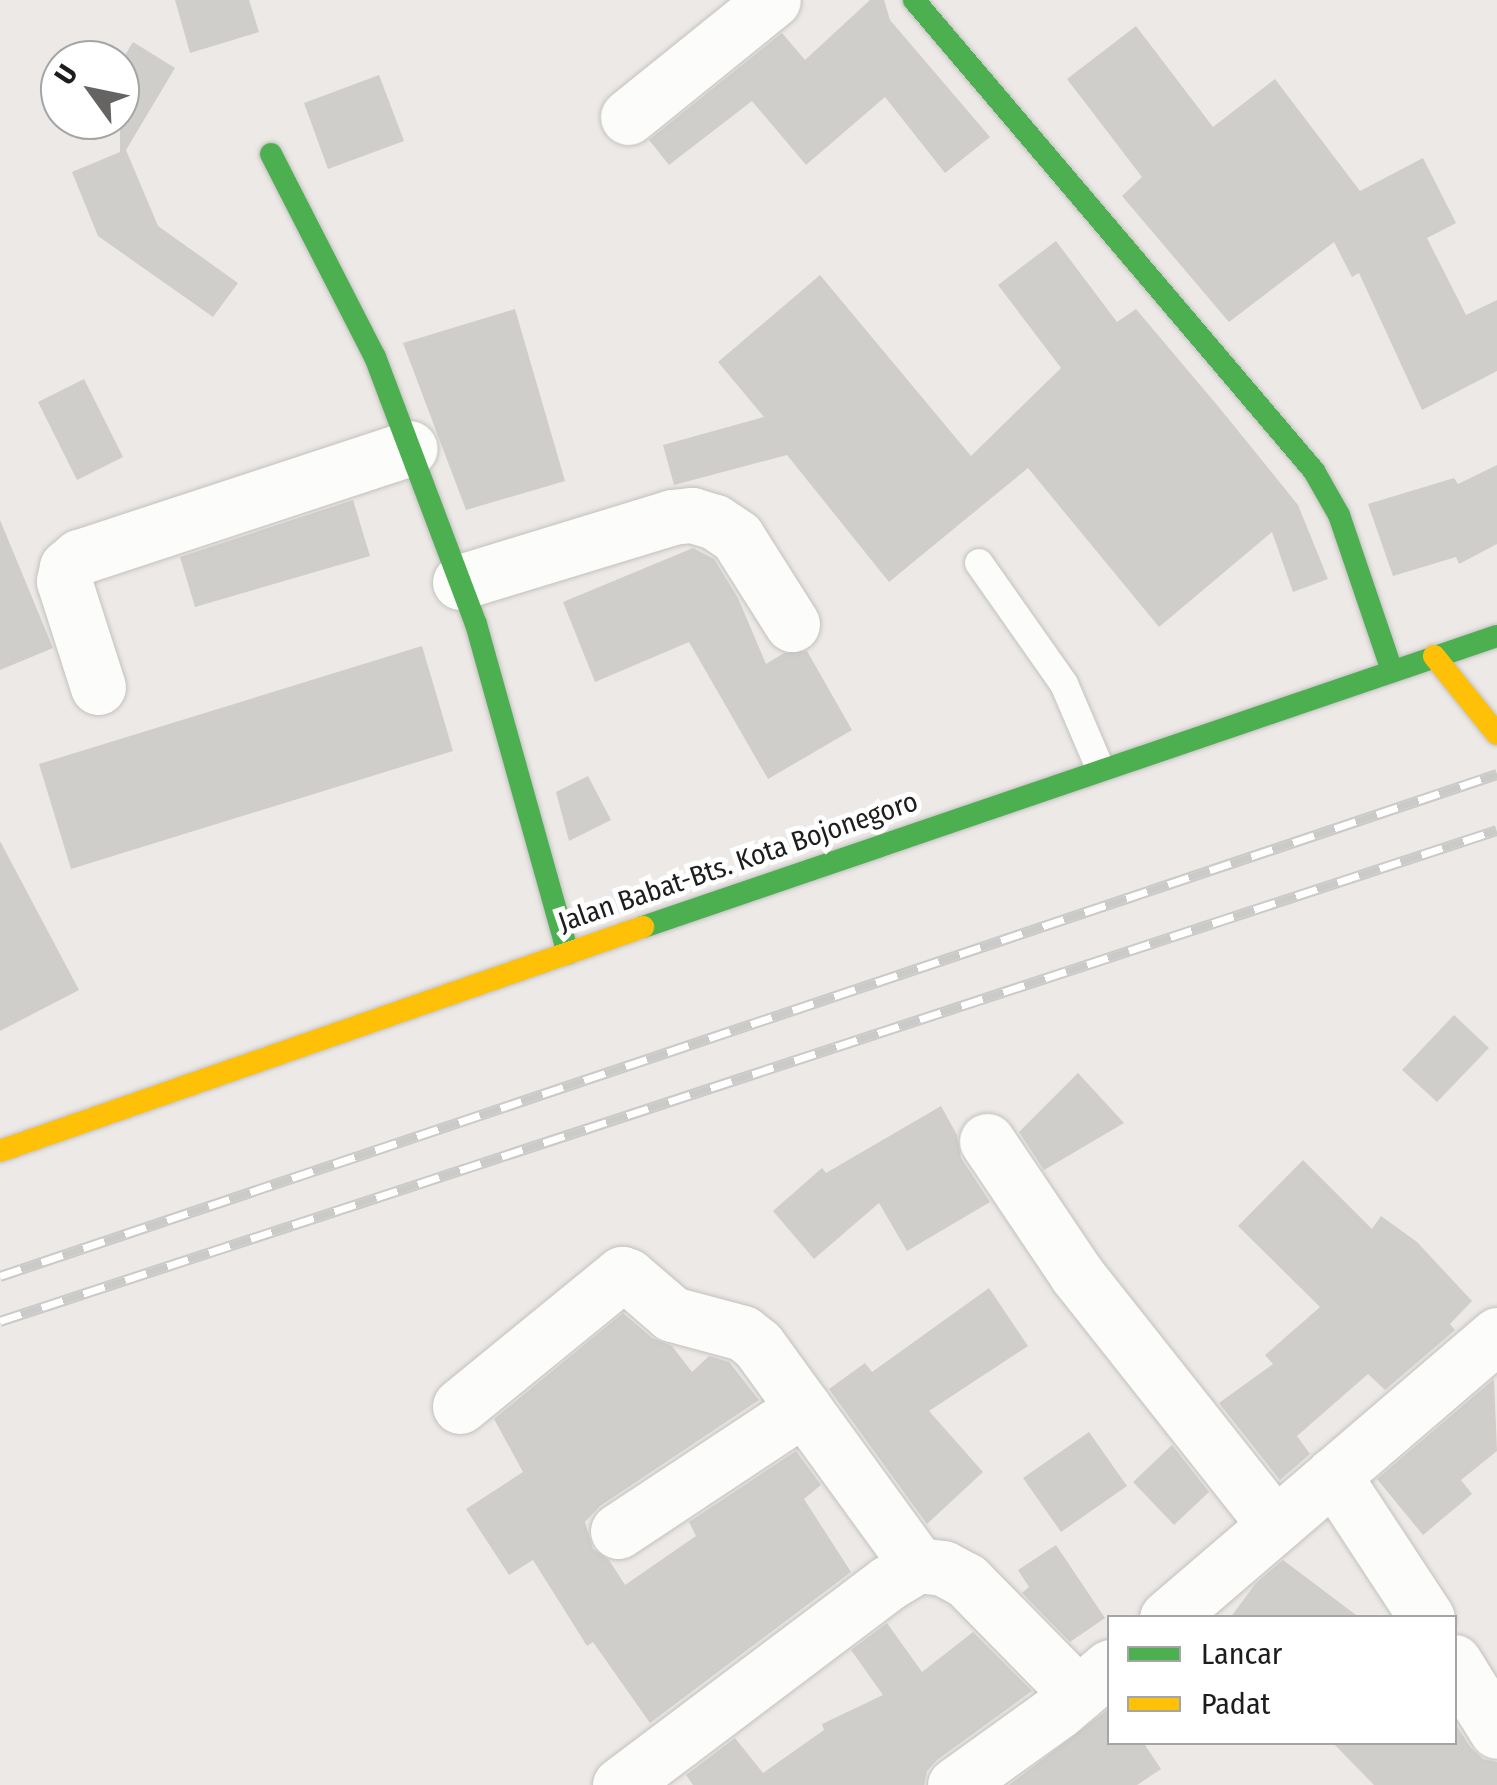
<!DOCTYPE html>
<style>
body{margin:0}
#map{position:relative;width:1497px;height:1785px;overflow:hidden;background:#ece9e6;font-family:"Fira Sans Condensed",sans-serif}
div>[style]{position:absolute}
.building>*{inset:0;background:#d0cecb}
.roads{filter:drop-shadow(0 0 2px #c3c1c0) drop-shadow(0 0 2px #c3c1c0)}
.lane>*{height:28px;margin:-14px;padding:0 14px;transform-origin:14px;border-radius:14px;background:#fcfcfb}
.street>*{height:55px;margin:-27.5px;padding:0 27.5px;transform-origin:27.5px;border-radius:27.5px;background:#fcfcfb}
.fast>*{height:22px;margin:-11px;padding:0 11px;transform-origin:11px;border-radius:11px;background:#4caf50}
.slow>*{height:22px;margin:-11px;padding:0 11px;transform-origin:11px;border-radius:11px;background:#ffc107}
.rail>*{height:11px;margin-top:-5.5px;transform-origin:0;background:repeating-linear-gradient(90deg,#fff 0 22px,#cacac9 0 44px);box-sizing:border-box;border-block:2px solid #cacac9}
span{translate:-50% -50%;white-space:nowrap;text-align:center;line-height:1.15;-webkit-text-stroke:10px #fff;paint-order:stroke}
.street-label{font-size:28px;color:#1d1d1d}
.legend{position:absolute;left:1107px;top:1615px;width:350px;height:130px;box-sizing:border-box;background:#fff;border:2px solid #a5a5a5;margin:0;padding:12px 18px;list-style:none;font-size:30px;color:#1d1d1d}
.legend li{display:flex;align-items:center;gap:20px;height:50px}
.legend b{width:50px;border:2px solid #a5a5a5}
.north{position:absolute;left:40px;top:40px;width:100px;height:100px;box-sizing:border-box;background:#fff;border:2px solid #a5a5a5;border-radius:50%;rotate:303deg;font-size:28px;font-weight:700;line-height:40px;text-align:center;color:#1d1d1d}
.north::after{content:'';display:block;margin:auto;width:35px;height:45px;background:#656463;clip-path:polygon(50% 0,100% 100%,50% 72%,0 100%)}
</style>
<div id="map">
<div class="building">
<div style="clip-path:polygon(175px 0,249px 0,259px 32px,190px 53px)"></div>
<div style="clip-path:polygon(870px 0,884px 0,890px 20px,990px 137px,945px 173px,885px 97px,806px 165px,752px 101px,669px 165px,649px 140px,782px 33px,805px 60px)"></div>
<div style="clip-path:polygon(1136px 26px,1213px 127px,1275px 79px,1360px 191px,1423px 158px,1456px 223px,1427px 238px,1466px 315px,1497px 300px,1497px 371px,1422px 410px,1359px 273px,1352px 277px,1334px 242px,1229px 322px,1122px 196px,1142px 177px,1067px 79px)"></div>
<div style="clip-path:polygon(133px 42px,175px 68px,126px 150px,158px 226px,238px 283px,213px 317px,98px 236px,72px 172px,120px 152px,120px 63px)"></div>
<div style="clip-path:polygon(379px 75px,404px 141px,328px 169px,304px 103px)"></div>
<div style="clip-path:polygon(1056px 241px,1117px 322px,1136px 309px,1222px 411px,1298px 505px,1328px 579px,1293px 592px,1272px 532px,1159px 627px,1028px 468px,889px 582px,787px 455px,674px 485px,663px 445px,764px 417px,718px 362px,820px 275px,971px 456px,1061px 368px,998px 285px)"></div>
<div style="clip-path:polygon(515px 309px,565px 481px,466px 510px,403px 343px)"></div>
<div style="clip-path:polygon(84px 379px,123px 457px,77px 480px,38px 402px)"></div>
<div style="clip-path:polygon(1497px 465px,1497px 544px,1459px 564px,1456px 557px,1393px 576px,1368px 504px,1454px 478px,1458px 484px)"></div>
<div style="clip-path:polygon(353px 500px,370px 556px,195px 607px,180px 557px)"></div>
<div style="clip-path:polygon(0 520px,53px 648px,0 670px)"></div>
<div style="clip-path:polygon(693px 548px,714px 559px,738px 598px,766px 664px,784px 653px,807px 651px,852px 730px,768px 779px,689px 642px,595px 682px,563px 602px)"></div>
<div style="clip-path:polygon(422px 646px,453px 751px,71px 869px,39px 764px)"></div>
<div style="clip-path:polygon(588px 776px,611px 820px,569px 841px,556px 792px)"></div>
<div style="clip-path:polygon(0 841px,79px 990px,0 1031px)"></div>
<div style="clip-path:polygon(1454px 1015px,1489px 1048px,1437px 1102px,1402px 1070px)"></div>
<div style="clip-path:polygon(1078px 1073px,1124px 1123px,1044px 1170px,1019px 1132px)"></div>
<div style="clip-path:polygon(941px 1106px,957px 1135px,961px 1158px,990px 1202px,907px 1251px,879px 1203px,814px 1259px,773px 1211px,822px 1168px,826px 1173px)"></div>
<div style="clip-path:polygon(1303px 1160px,1372px 1229px,1381px 1216px,1417px 1242px,1472px 1301px,1450px 1324px,1455px 1330px,1385px 1390px,1368px 1374px,1297px 1436px,1310px 1454px,1280px 1480px,1219px 1403px,1273px 1364px,1265px 1355px,1320px 1307px,1238px 1226px)"></div>
<div style="clip-path:polygon(989px 1288px,1028px 1346px,929px 1411px,983px 1472px,927px 1524px,829px 1389px,865px 1363px,872px 1372px)"></div>
<div style="clip-path:polygon(623px 1313px,652px 1338px,672px 1346px,692px 1372px,709px 1356px,729px 1362px,759px 1400px,600px 1506px,585px 1522px,593px 1549px,609px 1560px,625px 1585px,696px 1536px,689px 1522px,796px 1451px,821px 1485px,804px 1499px,851px 1572px,650px 1723px,593px 1642px,587px 1646px,533px 1560px,509px 1575px,466px 1509px,523px 1472px,494px 1419px)"></div>
<div style="clip-path:polygon(1494px 1379px,1497px 1451px,1461px 1480px,1472px 1494px,1423px 1535px,1377px 1479px)"></div>
<div style="clip-path:polygon(1089px 1432px,1127px 1486px,1061px 1532px,1023px 1478px)"></div>
<div style="clip-path:polygon(1172px 1445px,1209px 1492px,1174px 1525px,1133px 1482px)"></div>
<div style="clip-path:polygon(1056px 1545px,1105px 1618px,1070px 1642px,1022px 1593px,1029px 1587px,1018px 1570px)"></div>
<div style="clip-path:polygon(1283px 1560px,1360px 1618px,1230px 1618px,1256px 1583px)"></div>
<div style="clip-path:polygon(887px 1623px,922px 1672px,973px 1632px,1032px 1691px,937px 1760px,927px 1771px,924px 1785px,693px 1785px,686px 1775px,735px 1738px,763px 1773px,824px 1730px,822px 1724px,883px 1695px,851px 1650px)"></div>
<div style="clip-path:polygon(1110px 1708px,1110px 1742px,1143px 1742px,1161px 1769px,1137px 1785px,1009px 1785px)"></div>
<div style="clip-path:polygon(1454px 1722px,1471px 1748px,1483px 1759px,1497px 1762px,1497px 1785px,1374px 1785px,1332px 1742px,1454px 1742px)"></div>
</div>
<div class="roads">
<div class="lane">
<div style="left:979px;top:563px;width:148px;rotate:54.9deg"></div>
<div style="left:1064px;top:684px;width:91px;rotate:66.8deg"></div>
</div>
<div class="street">
<div style="left:628px;top:117px;width:186px;rotate:-38.9deg"></div>
<div style="left:460px;top:582px;width:222px;rotate:-17deg"></div>
<div style="left:672px;top:517px;width:20px;rotate:-6deg"></div>
<div style="left:692px;top:515px;width:24px;rotate:17deg"></div>
<div style="left:715px;top:522px;width:27px;rotate:34deg"></div>
<div style="left:737px;top:537px;width:103px;rotate:57.7deg"></div>
<div style="left:98px;top:687px;width:111px;rotate:-107.8deg"></div>
<div style="left:64px;top:581px;width:14px;rotate:-78deg"></div>
<div style="left:67px;top:567px;width:16px;rotate:-40deg"></div>
<div style="left:79px;top:557px;width:348px;rotate:-18.2deg"></div>
<div style="left:987px;top:1141px;width:161px;rotate:56.1deg"></div>
<div style="left:1077px;top:1275px;width:319px;rotate:51.6deg"></div>
<div style="left:460px;top:1406px;width:209px;rotate:-39.2deg"></div>
<div style="left:622px;top:1274px;width:6px;rotate:18deg"></div>
<div style="left:628px;top:1276px;width:58px;rotate:40.8deg"></div>
<div style="left:672px;top:1314px;width:73px;rotate:15deg"></div>
<div style="left:743px;top:1333px;width:19px;rotate:39deg"></div>
<div style="left:758px;top:1345px;width:272px;rotate:54deg"></div>
<div style="left:1333px;top:1475px;width:171px;rotate:56.7deg"></div>
<div style="left:618px;top:1531px;width:223px;rotate:-33.5deg"></div>
<div style="left:1167px;top:1618px;width:435px;rotate:-40.6deg"></div>
<div style="left:1454px;top:1662px;width:81px;rotate:58.1deg"></div>
<div style="left:620px;top:1785px;width:336px;rotate:-37deg"></div>
<div style="left:888px;top:1583px;width:35px;rotate:-31deg"></div>
<div style="left:918px;top:1565px;width:25px;rotate:7deg"></div>
<div style="left:943px;top:1568px;width:26px;rotate:28deg"></div>
<div style="left:966px;top:1580px;width:160px;rotate:45.5deg"></div>
<div style="left:955px;top:1785px;width:127px;rotate:-35.7deg"></div>
<div style="left:1058px;top:1711px;width:68px;rotate:-40.2deg"></div>
</div>
<div class="fast">
<div style="left:914px;top:0;width:618px;rotate:49.66deg"></div>
<div style="left:1314px;top:471px;width:51px;rotate:60.4deg"></div>
<div style="left:1339px;top:515px;width:165px;rotate:71.2deg"></div>
<div style="left:271px;top:154px;width:228px;rotate:62.9deg"></div>
<div style="left:375px;top:357px;width:285px;rotate:69.3deg"></div>
<div style="left:476px;top:624px;width:342px;rotate:74.4deg"></div>
<div style="left:643px;top:927px;width:902px;rotate:-18.82deg"></div>
</div>
<div class="slow">
<div style="left:1434px;top:656px;width:100px;rotate:51.1deg"></div>
<div style="left:0;top:1151px;width:681px;rotate:-19.21deg"></div>
</div>
</div>
<div class="rail">
<div style="left:0;top:1276px;width:1579px;rotate:-18.54deg"></div>
<div style="left:0;top:1321px;width:1575px;rotate:-18.16deg"></div>
</div>
<div class="street-label">
<span style="left:738px;top:862px;rotate:-19deg">Jalan Babat-Bts. Kota Bojonegoro</span>
</div>
<ul class="legend">
<li><b style="height:12px;background:#4caf50"></b>Lancar</li>
<li><b style="height:12px;background:#ffc107"></b>Padat</li>
</ul>
<div class="north">U</div>
</div>
